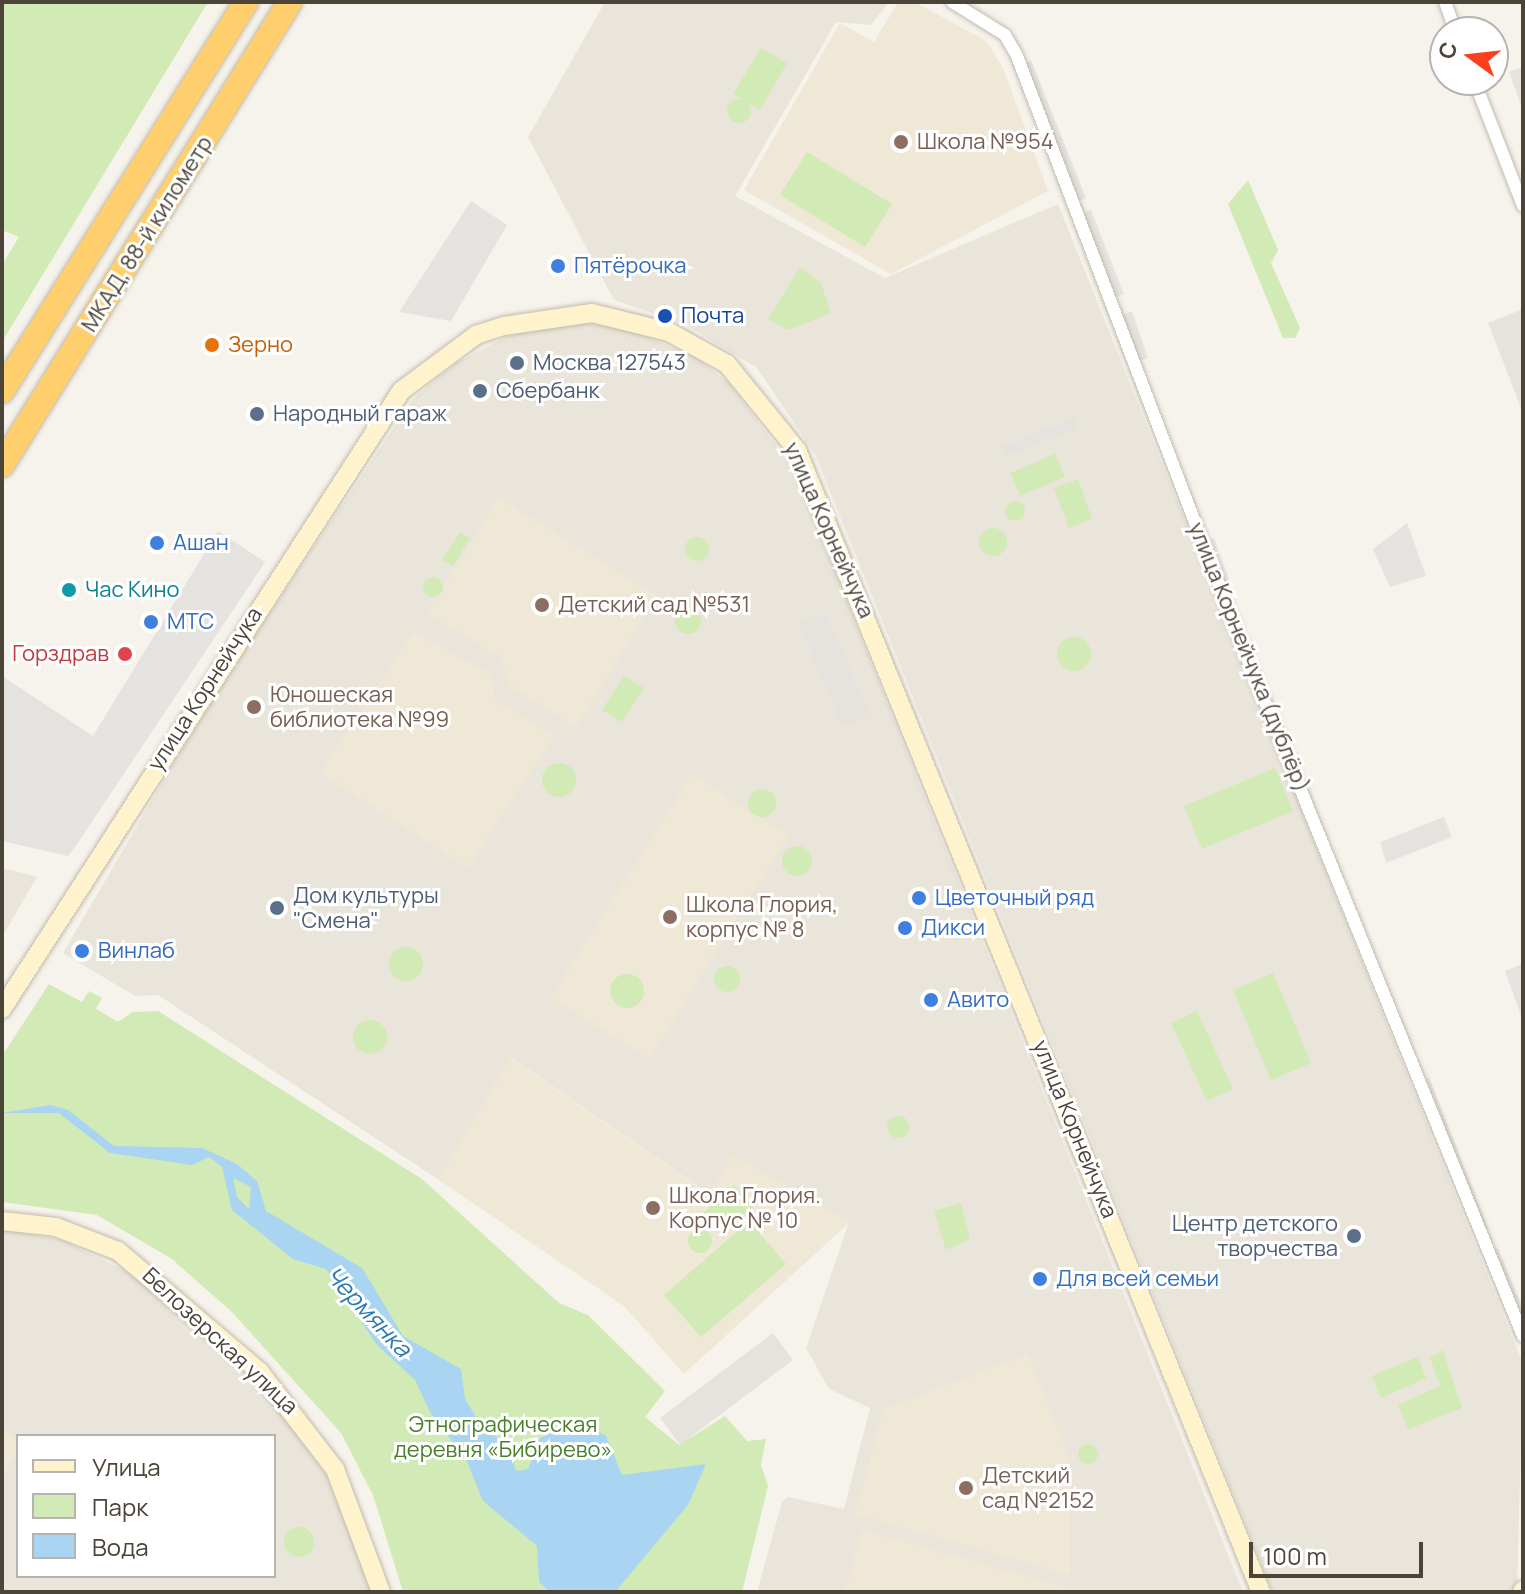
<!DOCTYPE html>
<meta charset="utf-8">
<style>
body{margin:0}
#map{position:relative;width:1525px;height:1594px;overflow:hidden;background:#f6f3ec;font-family:Manrope,sans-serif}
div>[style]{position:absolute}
.residential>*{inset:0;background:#eae5da}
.industrial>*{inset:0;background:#e6e2dd}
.education>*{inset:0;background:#efe8d6}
.green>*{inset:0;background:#d2eab5}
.round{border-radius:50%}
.parking>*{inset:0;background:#e5e3e0}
.water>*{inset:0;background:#a9d4f2}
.roads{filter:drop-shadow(0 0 2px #c2bbae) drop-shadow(0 0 2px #c2bbae)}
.street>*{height:12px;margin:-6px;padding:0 6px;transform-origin:6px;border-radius:6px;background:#fff}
.secondary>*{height:18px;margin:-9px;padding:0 9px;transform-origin:9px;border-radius:9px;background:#fff3cd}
.highway>*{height:24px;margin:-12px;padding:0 12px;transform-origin:12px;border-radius:12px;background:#ffcf6e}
.dots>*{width:22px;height:22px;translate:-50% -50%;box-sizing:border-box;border:4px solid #fff;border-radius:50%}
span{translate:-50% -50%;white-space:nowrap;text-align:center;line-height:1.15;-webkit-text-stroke:6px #fff;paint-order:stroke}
.education-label{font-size:22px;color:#785e54}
.left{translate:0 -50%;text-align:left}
.street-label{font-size:22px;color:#4b4439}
.shop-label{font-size:22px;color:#366cbe}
.transit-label{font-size:22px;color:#164399}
.food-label{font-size:22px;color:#c56008}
.service-label{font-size:22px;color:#4e5e75}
.right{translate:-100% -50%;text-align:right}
.culture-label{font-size:22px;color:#0d838f}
.health-label{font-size:22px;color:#be3a42}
.park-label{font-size:22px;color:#4a7f2a}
.water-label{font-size:24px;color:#2e7ab2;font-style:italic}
.frame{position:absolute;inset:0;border:4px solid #4b4439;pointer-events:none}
.legend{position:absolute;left:16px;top:1434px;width:260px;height:144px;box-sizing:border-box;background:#fff;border:2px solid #b7b4b0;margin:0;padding:10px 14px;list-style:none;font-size:24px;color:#4b4439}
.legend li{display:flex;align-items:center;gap:16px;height:40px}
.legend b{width:40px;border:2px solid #b7b4b0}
.north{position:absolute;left:1429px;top:16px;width:80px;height:80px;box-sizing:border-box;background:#fff;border:2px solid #b7b4b0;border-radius:50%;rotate:285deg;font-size:22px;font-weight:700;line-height:32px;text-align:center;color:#4b4439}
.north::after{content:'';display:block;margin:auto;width:28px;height:36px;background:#fc3f1d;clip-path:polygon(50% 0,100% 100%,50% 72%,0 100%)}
.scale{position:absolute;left:1249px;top:1542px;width:174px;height:36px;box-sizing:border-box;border:4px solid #4b4439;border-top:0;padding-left:10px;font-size:24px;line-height:28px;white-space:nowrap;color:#4b4439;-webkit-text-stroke:6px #fff;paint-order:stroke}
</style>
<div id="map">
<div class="residential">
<div style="clip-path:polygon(605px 2px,889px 2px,871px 25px,836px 22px,735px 196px,885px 278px,1058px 204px,1523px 1364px,1517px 1592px,1273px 1592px,815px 454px,757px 368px,685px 324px,614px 300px,528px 137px)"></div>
<div style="clip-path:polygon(567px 323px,621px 326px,697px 358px,729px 383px,793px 468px,1243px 1592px,757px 1592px,782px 1502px,788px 1497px,844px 1509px,870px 1408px,829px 1389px,806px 1348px,849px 1222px,709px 1194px,511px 1058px,439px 1180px,158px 995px,135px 996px,63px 953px,203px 713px,413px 399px,456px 363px,508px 336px)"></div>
<div style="clip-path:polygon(2px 868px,37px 877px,2px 937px)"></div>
<div style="clip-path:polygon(evenodd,2px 1229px,62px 1240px,138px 1277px,254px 1377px,326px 1474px,372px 1592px,2px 1592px,2px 1229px,18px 1436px,274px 1436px,274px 1576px,18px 1576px,18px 1436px)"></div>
</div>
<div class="industrial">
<div style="clip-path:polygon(1523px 67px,1523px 110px,1509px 72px)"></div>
<div style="clip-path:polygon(1523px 309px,1523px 413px,1488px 323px)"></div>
<div style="clip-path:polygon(826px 612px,870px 715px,842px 727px,798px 624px)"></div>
<div style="clip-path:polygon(773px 1333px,793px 1360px,680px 1445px,660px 1418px)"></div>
</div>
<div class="education">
<div style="clip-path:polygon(898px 2px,915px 2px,986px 41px,1003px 68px,1048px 191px,891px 274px,744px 190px,840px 23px,874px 42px)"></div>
<div style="clip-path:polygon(499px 498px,657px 596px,576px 727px,510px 686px,502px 659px,427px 613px)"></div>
<div style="clip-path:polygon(413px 632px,490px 674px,495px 700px,554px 736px,468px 868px,320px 773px)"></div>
<div style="clip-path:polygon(692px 775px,789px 836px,649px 1059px,551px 997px)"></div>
<div style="clip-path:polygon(510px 1058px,708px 1194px,733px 1156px,850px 1222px,684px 1374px,624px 1306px,439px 1180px)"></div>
<div style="clip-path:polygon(1028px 1354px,1070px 1461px,1070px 1575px,855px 1514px,884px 1409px)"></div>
<div style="clip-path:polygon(2px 1428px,18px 1440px,18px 1454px,2px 1475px)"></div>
<div style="clip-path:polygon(862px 1530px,1079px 1591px,1079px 1592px,845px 1592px)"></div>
</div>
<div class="green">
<div style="clip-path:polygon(2px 2px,208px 2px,2px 342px,2px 265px,19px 237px,2px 230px)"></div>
<div style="clip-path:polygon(761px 48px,787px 63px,760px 110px,733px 94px)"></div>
<div class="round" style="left:727px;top:99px;width:24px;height:24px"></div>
<div style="clip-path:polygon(807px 152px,892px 204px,865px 247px,780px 195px)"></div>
<div style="clip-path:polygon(1248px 180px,1278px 250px,1271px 263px,1300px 328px,1295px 338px,1283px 338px,1228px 204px)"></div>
<div style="clip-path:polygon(800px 267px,821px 283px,831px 313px,788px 330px,768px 319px)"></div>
<div style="clip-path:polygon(1055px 454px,1065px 477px,1020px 496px,1010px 473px)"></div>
<div style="clip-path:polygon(1078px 479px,1092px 519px,1069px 528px,1054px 488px)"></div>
<div class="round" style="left:1005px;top:501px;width:20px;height:20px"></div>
<div class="round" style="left:979px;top:528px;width:28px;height:28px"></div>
<div style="clip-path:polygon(460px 532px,470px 538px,453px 566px,442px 560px)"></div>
<div class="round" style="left:685px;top:537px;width:24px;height:24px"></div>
<div class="round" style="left:423px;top:577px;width:20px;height:20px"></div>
<div class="round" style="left:675px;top:608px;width:26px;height:26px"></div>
<div class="round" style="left:1057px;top:637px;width:34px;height:34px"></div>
<div style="clip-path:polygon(624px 676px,644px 688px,622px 722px,602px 710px)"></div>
<div class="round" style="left:542px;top:763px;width:34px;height:34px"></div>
<div style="clip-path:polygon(1275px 768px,1293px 811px,1202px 849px,1184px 806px)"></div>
<div class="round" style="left:748px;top:789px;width:28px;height:28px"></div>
<div class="round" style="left:782px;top:846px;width:30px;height:30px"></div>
<div class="round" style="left:389px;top:947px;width:34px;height:34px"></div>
<div class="round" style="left:714px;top:966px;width:26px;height:26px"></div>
<div style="clip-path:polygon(1273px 973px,1311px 1063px,1271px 1080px,1233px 990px)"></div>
<div class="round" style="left:610px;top:974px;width:34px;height:34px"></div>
<div style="clip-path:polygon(49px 984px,82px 1002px,89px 991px,102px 998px,96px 1009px,118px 1022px,133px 1012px,158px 1011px,422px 1179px,559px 1303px,588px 1315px,665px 1391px,645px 1417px,679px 1445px,725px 1416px,747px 1441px,766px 1439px,761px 1465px,768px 1486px,742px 1592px,403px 1592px,373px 1495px,341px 1433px,232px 1312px,172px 1259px,97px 1215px,2px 1202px,2px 1056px)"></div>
<div style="clip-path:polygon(1197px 1011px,1233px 1089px,1207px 1101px,1171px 1023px)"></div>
<div class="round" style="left:353px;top:1020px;width:34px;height:34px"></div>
<div class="round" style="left:887px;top:1116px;width:22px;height:22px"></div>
<div style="clip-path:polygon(734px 1185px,753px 1207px,722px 1234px,703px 1213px)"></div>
<div style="clip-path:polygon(961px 1203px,970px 1239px,946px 1250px,934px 1211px)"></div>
<div style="clip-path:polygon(749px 1221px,786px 1264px,701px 1337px,664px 1295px)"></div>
<div class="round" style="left:688px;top:1229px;width:24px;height:24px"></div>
<div style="clip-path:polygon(1443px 1350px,1462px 1408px,1408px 1429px,1398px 1405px,1440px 1386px,1430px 1358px)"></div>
<div style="clip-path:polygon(1418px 1357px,1426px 1378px,1381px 1398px,1372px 1376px)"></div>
<div class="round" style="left:1078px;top:1444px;width:20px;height:20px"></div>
<div class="round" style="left:284px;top:1527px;width:30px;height:30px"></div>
</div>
<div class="parking">
<div style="clip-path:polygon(1031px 60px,1086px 198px,1079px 201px,1025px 63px)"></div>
<div style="clip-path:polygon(471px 201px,507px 225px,451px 321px,399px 312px)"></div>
<div style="clip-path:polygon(1091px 210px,1124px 294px,1116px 297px,1083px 213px)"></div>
<div style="clip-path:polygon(1132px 311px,1148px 358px,1137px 362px,1122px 315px)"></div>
<div style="clip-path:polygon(1074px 418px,1078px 428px,1004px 457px,1000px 447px)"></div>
<div style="clip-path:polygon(1407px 523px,1426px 576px,1390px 587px,1373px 549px)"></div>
<div style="clip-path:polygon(218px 531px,265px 562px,77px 844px,68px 856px,2px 841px,2px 676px,93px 736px)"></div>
<div style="clip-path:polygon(1214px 538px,1234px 593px,1225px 597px,1204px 541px)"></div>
<div style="clip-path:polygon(1444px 817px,1452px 837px,1386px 863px,1380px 842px)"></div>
<div style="clip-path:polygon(1522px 964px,1523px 968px,1523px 1021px,1505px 971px)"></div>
<div style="clip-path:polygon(1429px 1077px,1489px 1230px,1483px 1232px,1423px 1080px)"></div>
<div style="clip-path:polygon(1498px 1248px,1523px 1309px,1523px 1330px,1491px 1251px)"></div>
</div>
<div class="water">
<div style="clip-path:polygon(evenodd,51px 1105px,68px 1110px,114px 1146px,202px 1148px,237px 1164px,257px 1181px,266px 1211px,362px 1268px,403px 1336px,461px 1369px,465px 1399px,483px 1428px,509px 1445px,516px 1471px,528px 1469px,540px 1438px,580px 1421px,606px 1436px,622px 1475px,706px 1464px,688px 1505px,615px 1592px,550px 1592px,539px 1582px,537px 1546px,483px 1501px,466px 1459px,431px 1414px,415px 1380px,377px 1345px,326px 1269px,293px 1259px,232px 1210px,222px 1167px,209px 1157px,192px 1165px,110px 1153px,59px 1113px,2px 1113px,51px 1105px,233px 1178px,251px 1187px,249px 1209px,237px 1197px,233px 1178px)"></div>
</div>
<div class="roads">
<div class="street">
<div style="left:952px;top:2px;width:62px;rotate:31.9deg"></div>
<div style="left:1005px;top:35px;width:24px;rotate:60deg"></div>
<div style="left:1017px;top:56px;width:628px;rotate:69.11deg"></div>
<div style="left:1241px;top:643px;width:748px;rotate:67.86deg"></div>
<div style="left:1445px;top:2px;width:32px;rotate:70deg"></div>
<div style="left:1474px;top:80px;width:135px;rotate:68.7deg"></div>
</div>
<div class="secondary">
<div style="left:2px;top:1009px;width:736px;rotate:-57.15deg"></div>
<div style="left:401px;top:391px;width:94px;rotate:-36.7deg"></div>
<div style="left:476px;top:335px;width:29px;rotate:-18deg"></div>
<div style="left:504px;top:326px;width:89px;rotate:-8.4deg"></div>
<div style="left:592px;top:313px;width:79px;rotate:13.9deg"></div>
<div style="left:669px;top:332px;width:66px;rotate:28.9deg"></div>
<div style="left:727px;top:364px;width:111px;rotate:50.9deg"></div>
<div style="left:797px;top:450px;width:1233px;rotate:67.89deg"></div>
<div style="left:2px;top:1221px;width:54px;rotate:6.3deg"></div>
<div style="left:56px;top:1227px;width:66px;rotate:21.2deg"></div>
<div style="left:118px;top:1251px;width:187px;rotate:40.4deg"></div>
<div style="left:260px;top:1372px;width:123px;rotate:52.3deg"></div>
<div style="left:335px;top:1469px;width:131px;rotate:69.5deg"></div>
<div style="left:1522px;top:1592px;width:2px;rotate:-63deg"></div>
</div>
<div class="highway">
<div style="left:2px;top:391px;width:459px;rotate:-57.9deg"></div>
<div style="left:2px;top:465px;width:545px;rotate:-58.12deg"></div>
</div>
</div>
<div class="dots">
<div style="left:901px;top:142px;background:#8d6e63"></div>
<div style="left:558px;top:266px;background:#3f7fe0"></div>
<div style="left:665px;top:316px;background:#1a4fb4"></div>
<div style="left:212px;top:345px;background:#e8710a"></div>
<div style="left:517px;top:363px;background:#5c6f8a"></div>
<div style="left:480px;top:391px;background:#5c6f8a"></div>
<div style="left:257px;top:414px;background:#5c6f8a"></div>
<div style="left:157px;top:543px;background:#3f7fe0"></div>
<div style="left:69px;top:590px;background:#0f9aa8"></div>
<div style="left:542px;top:605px;background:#8d6e63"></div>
<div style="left:151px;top:622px;background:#3f7fe0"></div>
<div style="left:125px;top:654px;background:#e0444e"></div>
<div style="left:254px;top:707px;background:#8d6e63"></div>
<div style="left:919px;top:898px;background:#3f7fe0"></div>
<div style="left:277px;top:908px;background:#5c6f8a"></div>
<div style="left:670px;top:917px;background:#8d6e63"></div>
<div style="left:905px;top:928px;background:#3f7fe0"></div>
<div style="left:82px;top:951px;background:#3f7fe0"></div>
<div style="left:931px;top:1000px;background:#3f7fe0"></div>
<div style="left:653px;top:1208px;background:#8d6e63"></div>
<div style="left:1354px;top:1236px;background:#5c6f8a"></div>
<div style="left:1040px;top:1279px;background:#3f7fe0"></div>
<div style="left:966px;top:1488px;background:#8d6e63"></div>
</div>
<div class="education-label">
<span class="left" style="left:917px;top:142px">Школа №954</span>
<span class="left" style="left:558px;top:605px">Детский сад №531</span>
<span class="left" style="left:270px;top:707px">Юношеская<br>библиотека №99</span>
<span class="left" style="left:686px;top:917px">Школа Глория,<br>корпус № 8</span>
<span class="left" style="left:669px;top:1208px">Школа Глория.<br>Корпус № 10</span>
<span class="left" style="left:982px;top:1488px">Детский<br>сад №2152</span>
</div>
<div class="street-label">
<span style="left:147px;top:234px;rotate:-58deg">МКАД, 88-й километр</span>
<span style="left:829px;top:530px;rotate:66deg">улица Корнейчука</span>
<span style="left:1249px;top:657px;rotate:68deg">улица Корнейчука (дублёр)</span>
<span style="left:205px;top:689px;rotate:-57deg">улица Корнейчука</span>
<span style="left:1075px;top:1129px;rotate:68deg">улица Корнейчука</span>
<span style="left:220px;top:1341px;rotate:43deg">Белозерская улица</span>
</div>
<div class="shop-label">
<span class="left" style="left:574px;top:266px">Пятёрочка</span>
<span class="left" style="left:173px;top:543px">Ашан</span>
<span class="left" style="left:167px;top:622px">МТС</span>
<span class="left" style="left:935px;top:898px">Цветочный ряд</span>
<span class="left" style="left:921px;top:928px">Дикси</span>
<span class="left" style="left:98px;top:951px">Винлаб</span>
<span class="left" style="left:947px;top:1000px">Авито</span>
<span class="left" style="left:1056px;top:1279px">Для всей семьи</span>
</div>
<div class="transit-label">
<span class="left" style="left:681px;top:316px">Почта</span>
</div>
<div class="food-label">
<span class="left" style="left:228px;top:345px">Зерно</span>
</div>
<div class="service-label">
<span class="left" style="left:533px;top:363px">Москва 127543</span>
<span class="left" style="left:496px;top:391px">Сбербанк</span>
<span class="left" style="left:273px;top:414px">Народный гараж</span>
<span class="left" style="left:293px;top:908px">Дом культуры<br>"Смена"</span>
<span class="right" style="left:1338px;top:1236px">Центр детского<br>творчества</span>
</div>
<div class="culture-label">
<span class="left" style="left:85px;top:590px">Час Кино</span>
</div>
<div class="health-label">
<span class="right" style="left:109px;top:654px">Горздрав</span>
</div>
<div class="park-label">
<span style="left:503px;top:1437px">Этнографическая<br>деревня «Бибирево»</span>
</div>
<div class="water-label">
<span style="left:369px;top:1311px;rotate:47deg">Чермянка</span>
</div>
<div class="frame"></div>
<ul class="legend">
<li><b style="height:10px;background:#fff3cd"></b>Улица</li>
<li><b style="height:22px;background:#d2eab5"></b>Парк</li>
<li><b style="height:22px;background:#a9d4f2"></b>Вода</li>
</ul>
<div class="north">С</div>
<div class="scale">100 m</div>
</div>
